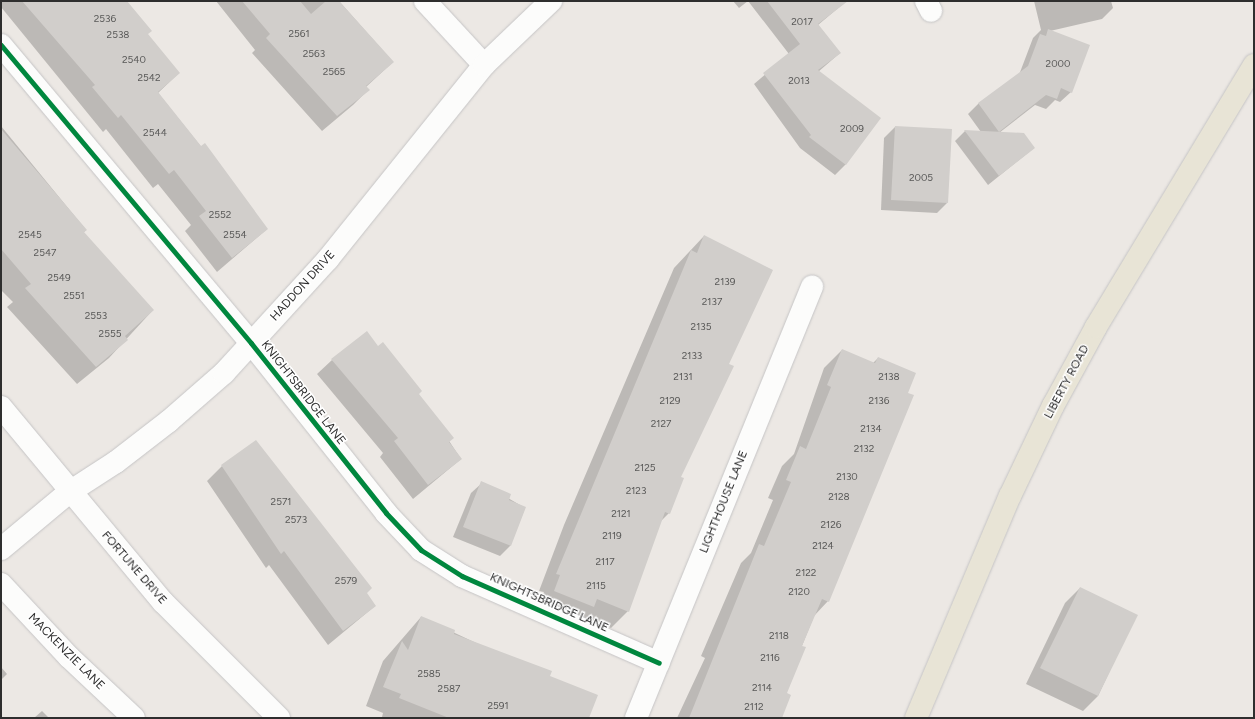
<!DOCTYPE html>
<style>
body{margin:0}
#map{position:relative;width:1255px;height:719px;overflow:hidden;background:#ece8e4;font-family:Figtree,sans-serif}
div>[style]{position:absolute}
.shadow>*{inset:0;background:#0003}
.building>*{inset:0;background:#d1cecb}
.roads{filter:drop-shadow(0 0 1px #c5c4c5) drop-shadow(0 0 1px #c5c4c5)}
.minor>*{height:22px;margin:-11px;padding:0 11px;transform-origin:11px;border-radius:11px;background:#fcfcfb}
.major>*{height:22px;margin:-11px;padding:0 11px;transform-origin:11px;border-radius:11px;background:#e8e4d6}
.cycleway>*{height:5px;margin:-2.5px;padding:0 2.5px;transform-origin:2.5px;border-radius:2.5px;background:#00873e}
span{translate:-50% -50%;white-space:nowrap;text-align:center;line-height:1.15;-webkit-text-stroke:3px #fff;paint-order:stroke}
.number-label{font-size:10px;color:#585857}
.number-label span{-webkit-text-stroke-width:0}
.street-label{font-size:12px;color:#2e2e2e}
.frame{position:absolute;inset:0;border:2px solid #2e2e2e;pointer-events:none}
</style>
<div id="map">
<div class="shadow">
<div style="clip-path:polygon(1px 1px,125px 1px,147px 34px,179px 73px,158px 93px,267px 229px,217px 272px,185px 231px,191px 225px,158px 184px,153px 188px,106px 129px,103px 132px,1px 7px)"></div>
<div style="clip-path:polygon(216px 1px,339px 1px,393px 62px,366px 87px,368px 90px,353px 105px,322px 131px,252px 53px,255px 50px)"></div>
<div style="clip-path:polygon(733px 1px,748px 1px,739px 8px)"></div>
<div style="clip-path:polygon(748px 1px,840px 1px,843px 4px,818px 25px,840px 53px,818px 72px,846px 164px,835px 175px,800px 148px,754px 84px,789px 54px)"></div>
<div style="clip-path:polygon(1034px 1px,1111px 1px,1113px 8px,1102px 19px,1050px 31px,1071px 92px,1060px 102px,1055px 100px,1046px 109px,1035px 105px,999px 133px,1034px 148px,988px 185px,955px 141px,965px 131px,981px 132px,968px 114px,979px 103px,1011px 96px,1033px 38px,1041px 30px)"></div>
<div style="clip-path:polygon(1px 126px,86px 230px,83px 233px,153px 310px,109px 358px,77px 384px,7px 307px,13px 302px,1px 290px)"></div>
<div style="clip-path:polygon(895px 127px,947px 203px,937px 213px,881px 210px,884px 138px)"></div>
<div style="clip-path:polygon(704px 236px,727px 364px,680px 477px,669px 513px,660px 522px,628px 611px,611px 628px,583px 617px,577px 623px,538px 608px,544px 592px,539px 591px,564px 525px,674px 268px)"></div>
<div style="clip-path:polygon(842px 350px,873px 363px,878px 358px,828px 601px,814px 616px,773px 718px,677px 718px,705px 658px,701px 656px,741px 563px,751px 553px,773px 500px,768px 498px,782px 466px,794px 454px,824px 368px)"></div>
<div style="clip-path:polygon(332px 360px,418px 394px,461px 459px,413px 499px,380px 457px,383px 453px,317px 374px)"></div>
<div style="clip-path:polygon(222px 466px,366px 593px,375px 606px,328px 645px,269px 565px,266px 568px,207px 481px)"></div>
<div style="clip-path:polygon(482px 483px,525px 508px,510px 546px,500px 556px,453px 537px,471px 493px)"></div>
<div style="clip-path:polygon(1080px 588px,1136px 615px,1098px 696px,1083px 711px,1026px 684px,1065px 603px)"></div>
<div style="clip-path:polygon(421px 617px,548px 677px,588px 718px,382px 717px,383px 713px,366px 706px,383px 661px)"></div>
<div style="clip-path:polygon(1px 667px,7px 674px,1px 680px)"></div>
<div style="clip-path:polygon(42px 711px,49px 718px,34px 718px)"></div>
</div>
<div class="building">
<div style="clip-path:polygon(22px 1px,127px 1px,152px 31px,148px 34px,180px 73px,158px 92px,201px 146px,205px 143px,268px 229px,232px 258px,199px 216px,206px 211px,174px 170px,169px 174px,121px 115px,118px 118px,92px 87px,95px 85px)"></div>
<div style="clip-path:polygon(242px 1px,300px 1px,311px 14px,326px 1px,339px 1px,394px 62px,366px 86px,370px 90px,337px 116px,266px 38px,270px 34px)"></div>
<div style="clip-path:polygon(767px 1px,848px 1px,818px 24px,841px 53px,818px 70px,881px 118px,846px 165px,809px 137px,811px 135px,763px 73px,800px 44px)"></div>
<div style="clip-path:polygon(1048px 29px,1090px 45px,1072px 93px,1061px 88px,1057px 99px,1046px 95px,999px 132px,978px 103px,1028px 66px,1040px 34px,1046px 36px)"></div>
<div style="clip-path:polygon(895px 126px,952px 129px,948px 203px,891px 200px)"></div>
<div style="clip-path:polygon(1px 129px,87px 230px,84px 232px,154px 310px,125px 336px,128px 340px,96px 367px,25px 288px,31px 284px,1px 249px)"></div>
<div style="clip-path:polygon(964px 130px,1024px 133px,1035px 148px,999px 176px)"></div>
<div style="clip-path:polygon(704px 235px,773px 270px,729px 364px,734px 366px,681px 477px,684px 478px,670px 514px,665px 512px,629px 612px,597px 599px,594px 607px,554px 591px,560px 575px,556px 574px,691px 250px,697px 253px)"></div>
<div style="clip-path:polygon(367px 331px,378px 346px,383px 342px,422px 391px,419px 394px,454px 438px,449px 442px,462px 459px,428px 485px,394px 441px,398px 438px,331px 359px)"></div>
<div style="clip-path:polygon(842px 349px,875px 363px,878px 357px,916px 373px,908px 393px,914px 395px,829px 602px,822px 599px,802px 646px,806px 647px,787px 693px,791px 695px,782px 718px,689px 718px,759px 544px,764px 546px,791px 482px,786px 480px,800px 446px,806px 449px,831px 387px,827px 385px)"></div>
<div style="clip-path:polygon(256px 440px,372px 588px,367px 593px,376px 606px,343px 631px,284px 551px,281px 554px,221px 465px)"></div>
<div style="clip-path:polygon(481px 481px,511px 494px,509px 500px,526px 507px,511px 546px,463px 527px)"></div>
<div style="clip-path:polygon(1080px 587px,1138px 615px,1098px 696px,1040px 668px)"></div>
<div style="clip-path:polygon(421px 616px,455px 630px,454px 634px,552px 671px,550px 676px,598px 695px,589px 718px,449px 718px,399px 698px,401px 694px,383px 687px,402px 641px,408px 650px)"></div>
</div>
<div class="roads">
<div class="minor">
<div style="left:425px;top:1px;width:87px;rotate:47.3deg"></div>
<div style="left:926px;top:1px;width:11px;rotate:63deg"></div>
<div style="left:1px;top:45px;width:389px;rotate:50deg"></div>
<div style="left:251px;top:343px;width:217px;rotate:51.5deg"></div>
<div style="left:386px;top:513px;width:51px;rotate:46.6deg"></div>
<div style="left:421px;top:550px;width:49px;rotate:32.4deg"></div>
<div style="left:462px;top:576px;width:215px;rotate:23.8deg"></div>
<div style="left:1px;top:407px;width:254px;rotate:50.3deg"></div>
<div style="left:163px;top:602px;width:164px;rotate:45deg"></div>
<div style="left:1px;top:549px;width:87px;rotate:-39.9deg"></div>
<div style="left:68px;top:493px;width:57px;rotate:-32.9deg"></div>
<div style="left:116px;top:462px;width:67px;rotate:-37.7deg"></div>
<div style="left:169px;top:421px;width:73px;rotate:-41.1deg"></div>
<div style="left:224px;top:373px;width:154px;rotate:-47.6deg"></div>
<div style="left:328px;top:259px;width:249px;rotate:-51.2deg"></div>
<div style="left:484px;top:65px;width:93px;rotate:-43.7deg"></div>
<div style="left:1px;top:584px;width:100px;rotate:47deg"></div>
<div style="left:69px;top:657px;width:89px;rotate:43.2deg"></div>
<div style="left:636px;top:718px;width:466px;rotate:-67.8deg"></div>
</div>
<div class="major">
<div style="left:916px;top:718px;width:241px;rotate:-67.1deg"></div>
<div style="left:1010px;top:496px;width:100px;rotate:-64.5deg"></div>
<div style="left:1053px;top:406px;width:90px;rotate:-61.4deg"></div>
<div style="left:1096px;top:327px;width:306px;rotate:-58.9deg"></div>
</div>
</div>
<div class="cycleway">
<div style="left:1px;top:45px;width:389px;rotate:50deg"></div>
<div style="left:251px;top:343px;width:217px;rotate:51.5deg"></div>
<div style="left:386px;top:513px;width:51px;rotate:46.6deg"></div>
<div style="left:421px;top:550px;width:49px;rotate:32.4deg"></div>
<div style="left:462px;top:576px;width:215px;rotate:23.8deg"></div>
</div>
<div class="number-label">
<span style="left:105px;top:19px">2536</span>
<span style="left:802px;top:22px">2017</span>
<span style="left:299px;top:34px">2561</span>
<span style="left:118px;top:35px">2538</span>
<span style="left:314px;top:54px">2563</span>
<span style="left:134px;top:60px">2540</span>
<span style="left:1058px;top:64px">2000</span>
<span style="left:334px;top:72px">2565</span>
<span style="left:149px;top:78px">2542</span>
<span style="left:799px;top:81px">2013</span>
<span style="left:852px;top:129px">2009</span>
<span style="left:155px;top:133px">2544</span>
<span style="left:921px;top:178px">2005</span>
<span style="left:220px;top:215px">2552</span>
<span style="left:30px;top:235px">2545</span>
<span style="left:235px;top:235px">2554</span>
<span style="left:45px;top:253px">2547</span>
<span style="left:59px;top:278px">2549</span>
<span style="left:725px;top:282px">2139</span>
<span style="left:74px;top:296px">2551</span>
<span style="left:712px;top:302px">2137</span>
<span style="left:96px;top:316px">2553</span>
<span style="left:701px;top:327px">2135</span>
<span style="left:110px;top:334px">2555</span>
<span style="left:692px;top:356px">2133</span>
<span style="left:683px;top:377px">2131</span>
<span style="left:889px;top:377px">2138</span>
<span style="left:670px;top:401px">2129</span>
<span style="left:879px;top:401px">2136</span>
<span style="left:661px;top:424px">2127</span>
<span style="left:871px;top:429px">2134</span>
<span style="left:864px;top:449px">2132</span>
<span style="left:645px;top:468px">2125</span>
<span style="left:847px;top:477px">2130</span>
<span style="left:636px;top:491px">2123</span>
<span style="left:839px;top:497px">2128</span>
<span style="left:281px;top:502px">2571</span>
<span style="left:621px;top:514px">2121</span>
<span style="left:296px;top:520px">2573</span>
<span style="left:831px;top:525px">2126</span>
<span style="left:612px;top:536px">2119</span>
<span style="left:823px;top:546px">2124</span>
<span style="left:605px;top:562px">2117</span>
<span style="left:806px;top:573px">2122</span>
<span style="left:346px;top:581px">2579</span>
<span style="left:596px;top:586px">2115</span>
<span style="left:799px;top:592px">2120</span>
<span style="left:779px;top:636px">2118</span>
<span style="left:770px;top:658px">2116</span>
<span style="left:429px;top:674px">2585</span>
<span style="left:762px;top:688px">2114</span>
<span style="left:449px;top:689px">2587</span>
<span style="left:498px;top:706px">2591</span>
<span style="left:754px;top:707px">2112</span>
</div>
<div class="street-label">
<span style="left:303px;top:286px;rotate:-48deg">HADDON DRIVE</span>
<span style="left:1067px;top:382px;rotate:-62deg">LIBERTY ROAD</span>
<span style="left:303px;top:393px;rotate:52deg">KNIGHTSBRIDGE LANE</span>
<span style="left:724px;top:502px;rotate:-68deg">LIGHTHOUSE LANE</span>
<span style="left:134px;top:568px;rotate:49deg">FORTUNE DRIVE</span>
<span style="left:549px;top:603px;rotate:24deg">KNIGHTSBRIDGE LANE</span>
<span style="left:66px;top:652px;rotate:45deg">MACKENZIE LANE</span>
</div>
<div class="frame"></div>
</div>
